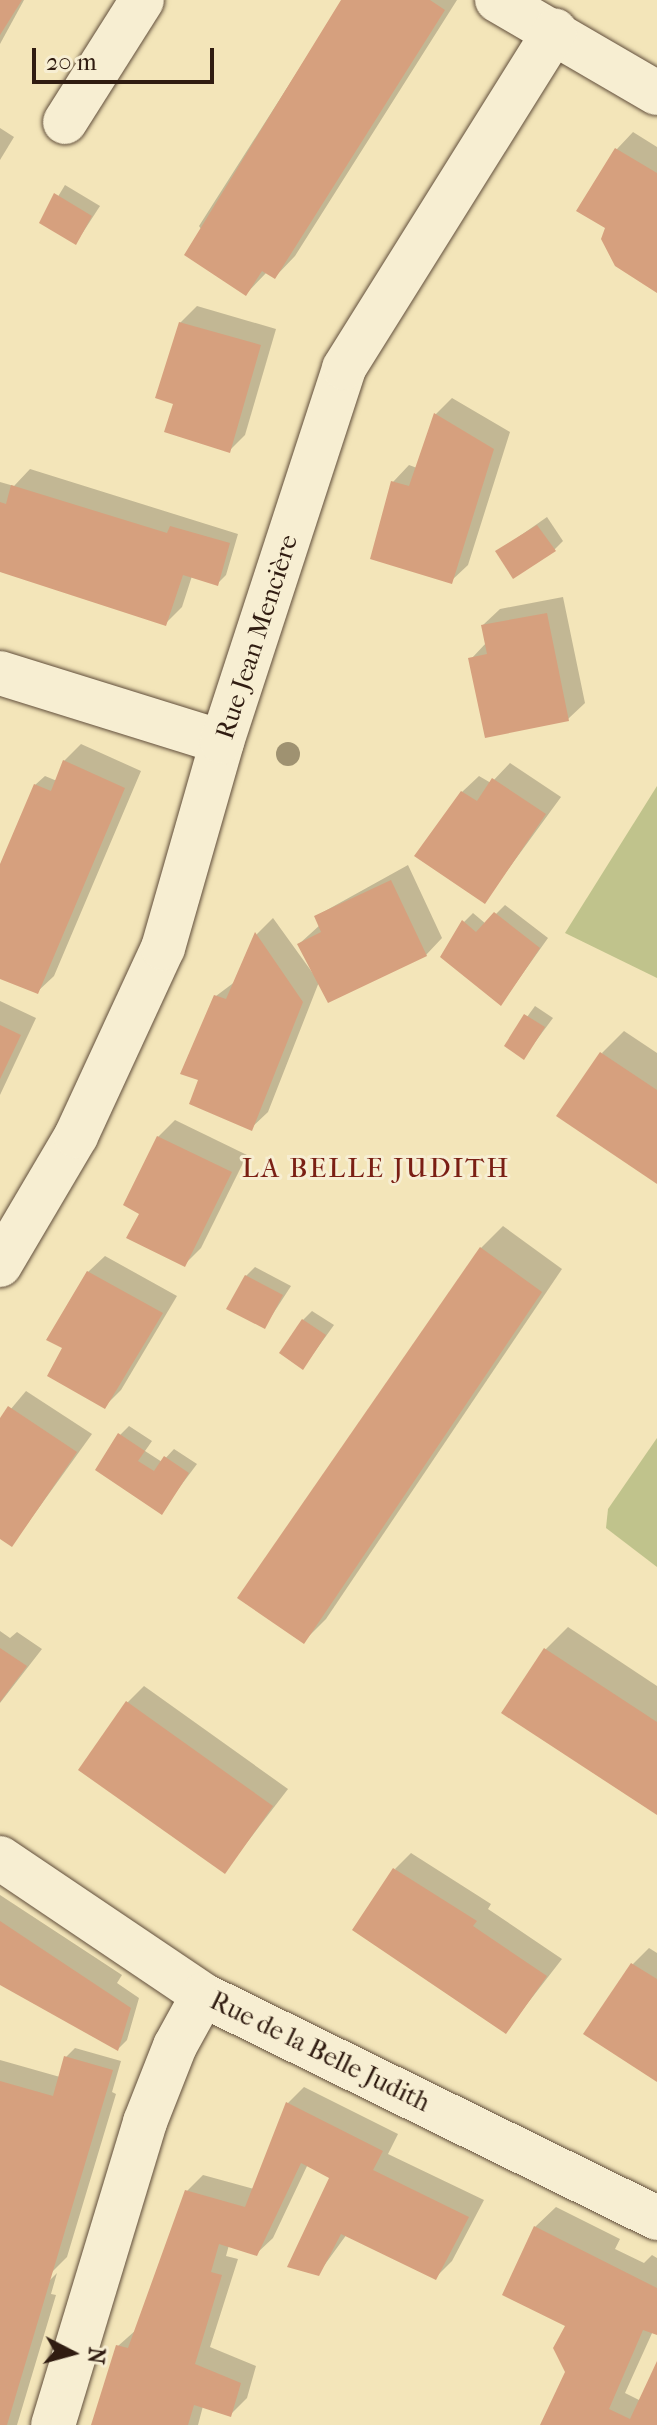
<!DOCTYPE html>
<meta charset="utf-8">
<style>
body{margin:0}
#map{position:relative;width:657px;height:2425px;overflow:hidden;background:#f3e5b9;font-family:"IM FELL French Canon",serif}
div>[style]{position:absolute}
.green>*{inset:0;background:#c0c38c}
.shadow>*{inset:0;background:#0003}
.building>*{inset:0;background:#d6a07e}
.roads{filter:drop-shadow(0 0 2px #614e3b) drop-shadow(0 0 2px #614e3b)}
.minor>*{height:44px;margin:-22px;padding:0 22px;transform-origin:22px;border-radius:22px;background:#f7eed2}
.trees>*{width:24px;height:24px;margin:-12px;border-radius:50%;background:#9f9271}
span{translate:-50% -50%;white-space:nowrap;text-align:center;line-height:1.15;-webkit-text-stroke:6px #f7eed2;paint-order:stroke}
.street-label{font-size:26px;color:#301c11}
.neighbourhood-label{font-size:28px;color:#7a1f14;letter-spacing:2px}
.north{position:absolute;left:32px;top:2313px;width:80px;height:80px;-webkit-text-stroke:6px #f7eed2;paint-order:stroke;rotate:96deg;font-size:22px;font-weight:700;line-height:32px;text-align:center;color:#301c11}
.north::after{content:'';display:block;margin:auto;width:28px;height:36px;background:#301c11;clip-path:polygon(50% 0,100% 100%,50% 72%,0 100%)}
.scale{position:absolute;left:32px;top:48px;width:182px;height:36px;box-sizing:border-box;border:4px solid #301c11;border-top:0;padding-left:10px;font-size:24px;line-height:28px;white-space:nowrap;color:#301c11;-webkit-text-stroke:6px #f7eed2;paint-order:stroke}
</style>
<div id="map">
<div class="green">
<div style="clip-path:polygon(657px 786px,657px 978px,565px 933px)"></div>
<div style="clip-path:polygon(657px 1438px,657px 1567px,606px 1528px,608px 1509px)"></div>
</div>
<div class="shadow">
<div style="clip-path:polygon(0 0,24px 0,0 44px)"></div>
<div style="clip-path:polygon(343px 0,457px 0,295px 256px,275px 277px,267px 272px,246px 294px,199px 226px)"></div>
<div style="clip-path:polygon(0 128px,14px 137px,0 160px)"></div>
<div style="clip-path:polygon(633px 132px,657px 147px,657px 290px,607px 227px,579px 210px,617px 149px)"></div>
<div style="clip-path:polygon(65px 185px,100px 206px,76px 243px,42px 223px)"></div>
<div style="clip-path:polygon(197px 306px,276px 329px,245px 435px,229px 451px,180px 323px)"></div>
<div style="clip-path:polygon(452px 398px,510px 432px,468px 565px,451px 581px,393px 482px,409px 465px,417px 468px,436px 414px)"></div>
<div style="clip-path:polygon(30px 469px,238px 534px,226px 575px,217px 584px,192px 576px,182px 607px,165px 624px,0 570px,0 482px,14px 486px)"></div>
<div style="clip-path:polygon(547px 517px,563px 541px,554px 550px,497px 552px)"></div>
<div style="clip-path:polygon(563px 597px,585px 703px,568px 719px,471px 659px,487px 642px,483px 625px,500px 609px)"></div>
<div style="clip-path:polygon(81px 744px,141px 771px,54px 976px,37px 992px,0 977px,0 869px,35px 785px,45px 776px,57px 781px,64px 761px)"></div>
<div style="clip-path:polygon(510px 763px,561px 797px,485px 901px,462px 792px,479px 776px,491px 783px)"></div>
<div style="clip-path:polygon(408px 865px,442px 938px,426px 955px,319px 982px,268px 1112px,251px 1128px,204px 1071px,216px 996px,236px 981px,257px 934px,273px 918px,317px 979px,299px 944px,320px 925px,316px 916px)"></div>
<div style="clip-path:polygon(505px 905px,548px 938px,501px 1004px,464px 922px,473px 913px,486px 924px)"></div>
<div style="clip-path:polygon(0 1001px,36px 1018px,0 1095px)"></div>
<div style="clip-path:polygon(535px 1006px,553px 1018px,524px 1057px,506px 1046px)"></div>
<div style="clip-path:polygon(624px 1031px,657px 1053px,657px 1181px,602px 1053px)"></div>
<div style="clip-path:polygon(175px 1120px,247px 1155px,201px 1248px,184px 1265px,141px 1213px,158px 1137px)"></div>
<div style="clip-path:polygon(503px 1226px,562px 1269px,326px 1619px,304px 1641px,481px 1248px)"></div>
<div style="clip-path:polygon(105px 1256px,177px 1296px,121px 1390px,104px 1407px,64px 1347px,88px 1272px)"></div>
<div style="clip-path:polygon(255px 1267px,291px 1286px,265px 1326px,246px 1276px)"></div>
<div style="clip-path:polygon(312px 1311px,334px 1325px,303px 1368px,303px 1320px)"></div>
<div style="clip-path:polygon(26px 1391px,92px 1434px,12px 1545px,0 1537px,0 1422px)"></div>
<div style="clip-path:polygon(129px 1426px,152px 1441px,145px 1451px,162px 1462px,174px 1449px,197px 1464px,161px 1512px,120px 1435px)"></div>
<div style="clip-path:polygon(568px 1627px,657px 1686px,657px 1812px,545px 1650px)"></div>
<div style="clip-path:polygon(0 1631px,10px 1638px,17px 1632px,42px 1649px,0 1703px)"></div>
<div style="clip-path:polygon(144px 1686px,288px 1789px,225px 1871px,127px 1703px)"></div>
<div style="clip-path:polygon(411px 1853px,491px 1904px,488px 1909px,562px 1959px,506px 2031px,395px 1869px)"></div>
<div style="clip-path:polygon(0 1895px,122px 1975px,117px 1983px,139px 1998px,127px 2040px,118px 2049px,0 1983px)"></div>
<div style="clip-path:polygon(649px 1948px,657px 1953px,657px 2081px,633px 1964px)"></div>
<div style="clip-path:polygon(75px 2048px,121px 2061px,112px 2092px,116px 2094px,67px 2257px,49px 2275px,49px 2281px,57px 2273px,51px 2294px,56px 2295px,17px 2425px,0 2425px,0 2060px,60px 2077px,66px 2057px)"></div>
<div style="clip-path:polygon(304px 2087px,398px 2134px,388px 2154px,484px 2200px,452px 2261px,435px 2278px,347px 2234px,318px 2274px,332px 2177px,308px 2164px,273px 2238px,256px 2254px,229px 2245px,226px 2256px,238px 2259px,210px 2347px,256px 2366px,247px 2398px,230px 2415px,203px 2406px,198px 2425px,94px 2425px,118px 2346px,136px 2330px,187px 2191px,203px 2175px,254px 2189px,288px 2103px)"></div>
<div style="clip-path:polygon(556px 2207px,620px 2239px,615px 2249px,644px 2263px,652px 2255px,657px 2258px,657px 2333px,653px 2331px,625px 2393px,641px 2401px,657px 2366px,657px 2425px,542px 2425px,567px 2372px,567px 2325px,535px 2227px)"></div>
</div>
<div class="building">
<div style="clip-path:polygon(0 0,22px 0,0 35px)"></div>
<div style="clip-path:polygon(341px 0,430px 0,445px 10px,275px 279px,262px 271px,246px 296px,184px 255px)"></div>
<div style="clip-path:polygon(615px 148px,657px 173px,657px 293px,615px 266px,601px 239px,605px 228px,576px 211px)"></div>
<div style="clip-path:polygon(54px 193px,92px 216px,76px 245px,39px 223px)"></div>
<div style="clip-path:polygon(179px 322px,261px 345px,230px 453px,164px 432px,173px 404px,155px 398px)"></div>
<div style="clip-path:polygon(434px 413px,494px 449px,452px 584px,370px 559px,391px 481px,409px 486px)"></div>
<div style="clip-path:polygon(11px 485px,167px 533px,170px 526px,230px 543px,218px 586px,183px 575px,166px 626px,0 572px,0 502px,6px 504px)"></div>
<div style="clip-path:polygon(537px 525px,556px 551px,513px 579px,495px 551px)"></div>
<div style="clip-path:polygon(547px 613px,569px 721px,485px 738px,468px 658px,487px 654px,481px 625px)"></div>
<div style="clip-path:polygon(63px 760px,125px 788px,38px 994px,0 979px,0 864px,34px 784px,51px 791px)"></div>
<div style="clip-path:polygon(492px 778px,546px 814px,485px 904px,414px 856px,461px 791px,477px 801px)"></div>
<div style="clip-path:polygon(391px 880px,427px 956px,328px 1003px,297px 944px,321px 932px,314px 916px)"></div>
<div style="clip-path:polygon(494px 912px,540px 948px,501px 1006px,440px 957px,462px 920px,476px 932px)"></div>
<div style="clip-path:polygon(255px 932px,303px 1002px,252px 1131px,189px 1104px,198px 1080px,180px 1074px,214px 995px,226px 999px)"></div>
<div style="clip-path:polygon(524px 1014px,545px 1027px,524px 1060px,504px 1046px)"></div>
<div style="clip-path:polygon(0 1025px,21px 1035px,0 1079px)"></div>
<div style="clip-path:polygon(600px 1052px,657px 1090px,657px 1184px,556px 1116px)"></div>
<div style="clip-path:polygon(157px 1136px,232px 1172px,185px 1267px,126px 1238px,139px 1214px,123px 1205px)"></div>
<div style="clip-path:polygon(480px 1247px,542px 1292px,304px 1644px,237px 1598px)"></div>
<div style="clip-path:polygon(87px 1271px,163px 1313px,105px 1409px,47px 1376px,62px 1348px,46px 1340px)"></div>
<div style="clip-path:polygon(245px 1275px,283px 1295px,265px 1329px,226px 1309px)"></div>
<div style="clip-path:polygon(302px 1319px,326px 1335px,303px 1370px,279px 1353px)"></div>
<div style="clip-path:polygon(8px 1406px,77px 1452px,12px 1547px,0 1539px,0 1418px)"></div>
<div style="clip-path:polygon(118px 1433px,145px 1451px,138px 1461px,154px 1471px,164px 1456px,189px 1473px,162px 1515px,95px 1470px)"></div>
<div style="clip-path:polygon(0 1648px,27px 1666px,0 1702px)"></div>
<div style="clip-path:polygon(544px 1648px,657px 1722px,657px 1815px,501px 1713px)"></div>
<div style="clip-path:polygon(126px 1701px,273px 1806px,225px 1874px,78px 1770px)"></div>
<div style="clip-path:polygon(393px 1868px,477px 1921px,473px 1926px,547px 1976px,506px 2034px,352px 1930px)"></div>
<div style="clip-path:polygon(0 1921px,131px 2008px,118px 2051px,0 1985px)"></div>
<div style="clip-path:polygon(631px 1963px,657px 1979px,657px 2082px,583px 2034px)"></div>
<div style="clip-path:polygon(64px 2056px,113px 2070px,7px 2425px,0 2425px,0 2081px,53px 2096px)"></div>
<div style="clip-path:polygon(286px 2102px,383px 2151px,373px 2170px,469px 2217px,436px 2280px,341px 2234px,319px 2276px,287px 2267px,329px 2178px,301px 2163px,257px 2256px,219px 2244px,211px 2272px,222px 2275px,195px 2364px,241px 2383px,231px 2417px,194px 2405px,188px 2425px,91px 2425px,116px 2345px,128px 2348px,185px 2190px,245px 2207px)"></div>
<div style="clip-path:polygon(534px 2226px,657px 2288px,657px 2335px,643px 2330px,609px 2409px,630px 2419px,657px 2361px,657px 2425px,540px 2425px,565px 2372px,553px 2348px,565px 2326px,502px 2295px)"></div>
</div>
<div class="roads">
<div class="minor">
<div style="left:497px;top:0;width:185px;rotate:30.2deg"></div>
<div style="left:65px;top:122px;width:144px;rotate:-57.7deg"></div>
<div style="left:0;top:673px;width:232px;rotate:17.3deg"></div>
<div style="left:0;top:1265px;width:150px;rotate:-59.5deg"></div>
<div style="left:76px;top:1136px;width:207px;rotate:-65.2deg"></div>
<div style="left:163px;top:948px;width:214px;rotate:-74deg"></div>
<div style="left:222px;top:742px;width:393px;rotate:-71.9deg"></div>
<div style="left:344px;top:368px;width:398px;rotate:-58deg"></div>
<div style="left:0;top:1858px;width:245px;rotate:34deg"></div>
<div style="left:203px;top:1995px;width:506px;rotate:26.16deg"></div>
<div style="left:53px;top:2425px;width:317px;rotate:-73.1deg"></div>
<div style="left:145px;top:2122px;width:82px;rotate:-68.5deg"></div>
<div style="left:175px;top:2046px;width:58px;rotate:-61.2deg"></div>
</div>
</div>
<div class="trees">
<div style="left:288px;top:754px"></div>
</div>
<div class="street-label">
<span style="left:257px;top:637px;rotate:-72deg">Rue Jean Mencière</span>
<span style="left:320px;top:2052px;rotate:26deg">Rue de la Belle Judith</span>
</div>
<div class="neighbourhood-label">
<span style="left:376px;top:1168px">LA BELLE JUDITH</span>
</div>
<div class="north">N</div>
<div class="scale">20 m</div>
</div>
